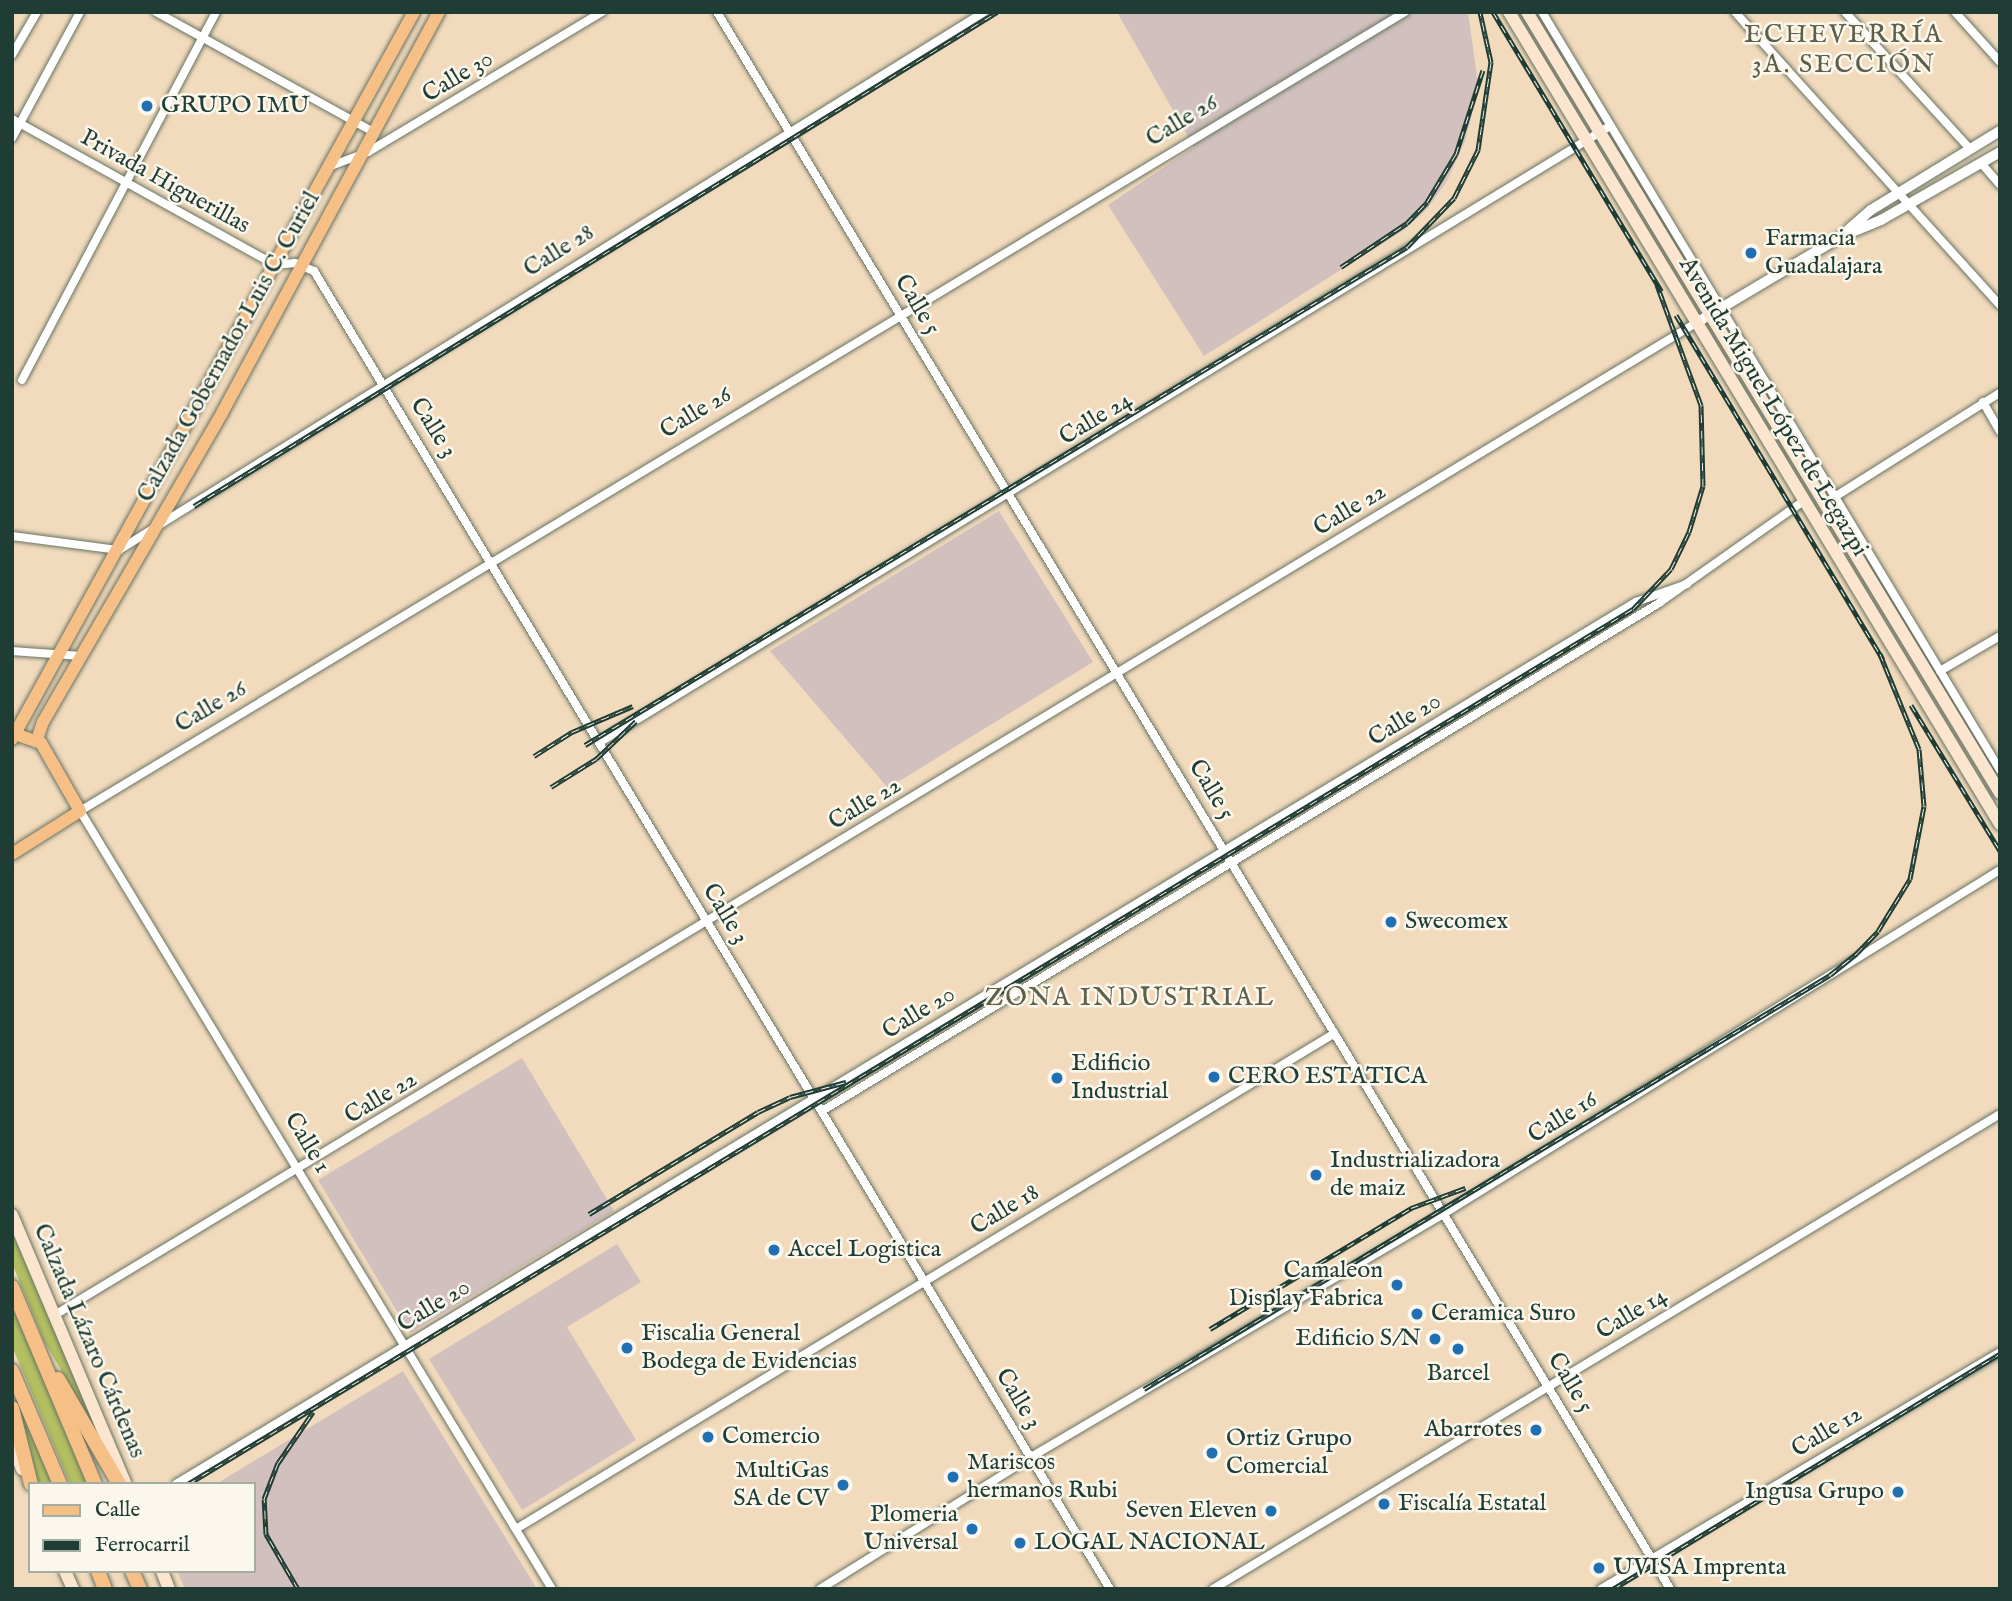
<!DOCTYPE html>
<meta charset="utf-8">
<style>
body{margin:0}
#map{position:relative;width:2012px;height:1601px;overflow:hidden;background:#f2dbbd;font-family:"IM FELL English",serif}
div>[style]{position:absolute}
.industrial>*{inset:0;background:#d1c0bd}
.green>*{inset:0;background:#b3bf61}
.roads{filter:drop-shadow(0 0 2px #697464) drop-shadow(0 0 2px #697464)}
.minor>*{height:8px;margin:-4px;padding:0 4px;transform-origin:4px;border-radius:4px;background:#fff}
.tertiary>*{height:10px;margin:-5px;padding:0 5px;transform-origin:5px;border-radius:5px;background:#fff}
.secondary>*{height:12px;margin:-6px;padding:0 6px;transform-origin:6px;border-radius:6px;background:#fbe5cf}
.primary>*{height:12px;margin:-6px;padding:0 6px;transform-origin:6px;border-radius:6px;background:#f5bf86}
.motorway>*{height:14px;margin:-7px;padding:0 7px;transform-origin:7px;border-radius:7px;background:#f5bf86}
.rail>*{height:5px;margin-top:-2.5px;transform-origin:0;background:repeating-linear-gradient(90deg,#fbf7ec 0 8px,#1f3d34 0 16px);box-sizing:border-box;border-block:2px solid #1f3d34}
.dots>*{width:19px;height:19px;translate:-50% -50%;box-sizing:border-box;border:4px solid #fbf7ec;border-radius:50%}
span{translate:-50% -50%;white-space:nowrap;text-align:center;line-height:1.15;-webkit-text-stroke:5px #fbf7ec;paint-order:stroke}
.street-label{font-size:24px;color:#1f3d34}
.poi-label{font-size:24px;color:#1f3d34}
.left{translate:0 -50%;text-align:left}
.right{translate:-100% -50%;text-align:right}
.neighbourhood-label{font-size:26px;color:#5e5f4a;letter-spacing:2px}
.frame{position:absolute;inset:0;border:14px solid #1f3d34;pointer-events:none}
.legend{position:absolute;left:28px;top:1482px;width:228px;height:91px;box-sizing:border-box;background:#fbf7ec;border:2px solid #a3ada2;margin:0;padding:9px 12px;list-style:none;font-size:21px;color:#1f3d34}
.legend li{display:flex;align-items:center;gap:14px;height:35px}
.legend b{width:35px;border:2px solid #a3ada2}
</style>
<div id="map">
<div class="industrial">
<div style="clip-path:polygon(1117px 12px,1468px 12px,1478px 84px,1467px 111px,1471px 118px,1465px 141px,1447px 181px,1427px 209px,1404px 230px,1204px 356px,1108px 205px,1194px 147px)"></div>
<div style="clip-path:polygon(999px 511px,1093px 662px,888px 788px,770px 651px)"></div>
<div style="clip-path:polygon(522px 1058px,614px 1211px,410px 1333px,318px 1180px)"></div>
<div style="clip-path:polygon(617px 1244px,641px 1282px,567px 1327px,636px 1440px,522px 1510px,429px 1359px)"></div>
<div style="clip-path:polygon(403px 1371px,537px 1589px,185px 1589px,177px 1571px,254px 1571px,254px 1484px,216px 1484px)"></div>
</div>
<div class="green">
<div style="clip-path:polygon(12px 1232px,101px 1439px,44px 1341px,12px 1263px)"></div>
<div style="clip-path:polygon(12px 1297px,91px 1484px,70px 1484px,12px 1346px)"></div>
<div style="clip-path:polygon(16px 1391px,55px 1484px,36px 1484px)"></div>
</div>
<div class="roads">
<div class="minor">
<div style="left:156px;top:12px;width:247px;rotate:28.9deg"></div>
<div style="left:717px;top:12px;width:1843px;rotate:58.85deg"></div>
<div style="left:1542px;top:12px;width:886px;rotate:58.86deg"></div>
<div style="left:1735px;top:12px;width:395px;rotate:47.9deg"></div>
<div style="left:1845px;top:12px;width:185px;rotate:47.6deg"></div>
<div style="left:1955px;top:12px;width:67px;rotate:48deg"></div>
<div style="left:12px;top:55px;width:50px;rotate:-59.8deg"></div>
<div style="left:12px;top:119px;width:301px;rotate:29deg"></div>
<div style="left:275px;top:265px;width:20px;rotate:-6deg"></div>
<div style="left:295px;top:263px;width:21px;rotate:23deg"></div>
<div style="left:314px;top:271px;width:1540px;rotate:58.87deg"></div>
<div style="left:12px;top:138px;width:143px;rotate:-61.6deg"></div>
<div style="left:1981px;top:163px;width:29px;rotate:49deg"></div>
<div style="left:328px;top:167px;width:43px;rotate:-20.6deg"></div>
<div style="left:368px;top:152px;width:273px;rotate:-30.9deg"></div>
<div style="left:22px;top:380px;width:416px;rotate:-62.2deg"></div>
<div style="left:1983px;top:402px;width:34px;rotate:60deg"></div>
<div style="left:1825px;top:503px;width:207px;rotate:-32.2deg"></div>
<div style="left:12px;top:536px;width:108px;rotate:7.5deg"></div>
<div style="left:119px;top:550px;width:1019px;rotate:-31.88deg"></div>
<div style="left:12px;top:651px;width:69px;rotate:4.1deg"></div>
<div style="left:1940px;top:671px;width:69px;rotate:-30.3deg"></div>
<div style="left:600px;top:742px;width:1183px;rotate:-31.38deg"></div>
<div style="left:822px;top:1111px;width:979px;rotate:-31.25deg"></div>
<div style="left:1659px;top:603px;width:179px;rotate:-35.2deg"></div>
<div style="left:53px;top:1316px;width:1920px;rotate:-31.15deg"></div>
<div style="left:176px;top:1484px;width:1706px;rotate:-31.14deg"></div>
<div style="left:1636px;top:602px;width:54px;rotate:-19.4deg"></div>
<div style="left:516px;top:1529px;width:957px;rotate:-31.2deg"></div>
<div style="left:552px;top:1589px;width:910px;rotate:-121.24deg"></div>
<div style="left:80px;top:811px;width:1547px;rotate:-31.09deg"></div>
<div style="left:820px;top:1589px;width:249px;rotate:-32deg"></div>
<div style="left:1031px;top:1457px;width:481px;rotate:-30.5deg"></div>
<div style="left:1445px;top:1213px;width:652px;rotate:-31.72deg"></div>
<div style="left:1213px;top:1589px;width:919px;rotate:-31.11deg"></div>
<div style="left:1601px;top:1589px;width:464px;rotate:-30.7deg"></div>
</div>
<div class="tertiary">
<div style="left:1849px;top:229px;width:29px;rotate:-41deg"></div>
<div style="left:1871px;top:210px;width:151px;rotate:-31.5deg"></div>
<div style="left:1696px;top:323px;width:170px;rotate:-30.8deg"></div>
<div style="left:1842px;top:236px;width:42px;rotate:-22.3deg"></div>
<div style="left:1881px;top:220px;width:137px;rotate:-29.7deg"></div>
</div>
<div class="secondary">
<div style="left:1509px;top:12px;width:949px;rotate:58.84deg"></div>
<div style="left:1527px;top:12px;width:913px;rotate:58.8deg"></div>
<div style="left:12px;top:1215px;width:291px;rotate:67.1deg"></div>
<div style="left:12px;top:1443px;width:28px;rotate:69deg"></div>
<div style="left:65px;top:1571px;width:20px;rotate:66deg"></div>
<div style="left:162px;top:1571px;width:19px;rotate:69deg"></div>
</div>
<div class="primary">
<div style="left:12px;top:739px;width:831px;rotate:-61.06deg"></div>
<div style="left:37px;top:740px;width:19px;rotate:-72deg"></div>
<div style="left:43px;top:722px;width:357px;rotate:-59.9deg"></div>
<div style="left:222px;top:413px;width:456px;rotate:-61.6deg"></div>
<div style="left:12px;top:854px;width:80px;rotate:-32.3deg"></div>
<div style="left:80px;top:811px;width:78px;rotate:-119.8deg"></div>
<div style="left:41px;top:743px;width:28px;rotate:-161deg"></div>
</div>
<div class="motorway">
<div style="left:12px;top:1287px;width:214px;rotate:67.2deg"></div>
<div style="left:12px;top:1371px;width:123px;rotate:67deg"></div>
<div style="left:58px;top:1379px;width:121px;rotate:59.8deg"></div>
<div style="left:12px;top:1408px;width:78px;rotate:76deg"></div>
<div style="left:98px;top:1571px;width:19px;rotate:69deg"></div>
<div style="left:132px;top:1571px;width:20px;rotate:66deg"></div>
</div>
</div>
<div class="rail">
<div style="left:1493px;top:12px;width:326px;rotate:58.9deg"></div>
<div style="left:1341px;top:267px;width:79px;rotate:-33.7deg"></div>
<div style="left:1407px;top:223px;width:29px;rotate:-46deg"></div>
<div style="left:1427px;top:202px;width:56px;rotate:-58.9deg"></div>
<div style="left:1456px;top:154px;width:88px;rotate:-72.2deg"></div>
<div style="left:1676px;top:315px;width:402px;rotate:59deg"></div>
<div style="left:194px;top:506px;width:943px;rotate:-31.6deg"></div>
<div style="left:1911px;top:705px;width:171px;rotate:58.6deg"></div>
<div style="left:585px;top:745px;width:961px;rotate:-31.21deg"></div>
<div style="left:1407px;top:247px;width:68px;rotate:-46.2deg"></div>
<div style="left:1454px;top:198px;width:54px;rotate:-63.4deg"></div>
<div style="left:1478px;top:150px;width:89px;rotate:-81.6deg"></div>
<div style="left:1491px;top:62px;width:51px;rotate:-102.4deg"></div>
<div style="left:534px;top:756px;width:45px;rotate:-32.3deg"></div>
<div style="left:572px;top:732px;width:66px;rotate:-23.1deg"></div>
<div style="left:551px;top:787px;width:53px;rotate:-31.9deg"></div>
<div style="left:596px;top:759px;width:55px;rotate:-43.5deg"></div>
<div style="left:589px;top:1214px;width:197px;rotate:-31.1deg"></div>
<div style="left:758px;top:1112px;width:35px;rotate:-25deg"></div>
<div style="left:790px;top:1097px;width:58px;rotate:-15deg"></div>
<div style="left:1210px;top:1329px;width:235px;rotate:-31deg"></div>
<div style="left:1411px;top:1208px;width:58px;rotate:-20.3deg"></div>
<div style="left:1144px;top:1389px;width:801px;rotate:-31.11deg"></div>
<div style="left:1830px;top:975px;width:35px;rotate:-39deg"></div>
<div style="left:1857px;top:953px;width:30px;rotate:-46deg"></div>
<div style="left:1878px;top:931px;width:61px;rotate:-58.4deg"></div>
<div style="left:1910px;top:879px;width:74px;rotate:-79.1deg"></div>
<div style="left:1924px;top:806px;width:57px;rotate:-95deg"></div>
<div style="left:1919px;top:749px;width:103px;rotate:-112.3deg"></div>
<div style="left:188px;top:1484px;width:1689px;rotate:-31.2deg"></div>
<div style="left:1633px;top:609px;width:55px;rotate:-46.5deg"></div>
<div style="left:1671px;top:569px;width:41px;rotate:-64.1deg"></div>
<div style="left:1689px;top:532px;width:48px;rotate:-73.1deg"></div>
<div style="left:1703px;top:486px;width:81px;rotate:-91.4deg"></div>
<div style="left:1701px;top:405px;width:128px;rotate:-110.1deg"></div>
<div style="left:298px;top:1589px;width:64px;rotate:-120.2deg"></div>
<div style="left:266px;top:1534px;width:35px;rotate:-93deg"></div>
<div style="left:264px;top:1499px;width:39px;rotate:-69deg"></div>
<div style="left:278px;top:1463px;width:62px;rotate:-55.5deg"></div>
<div style="left:1613px;top:1589px;width:453px;rotate:-31.3deg"></div>
</div>
<div class="dots">
<div style="left:147px;top:106px;background:#1f6fb2"></div>
<div style="left:1751px;top:253px;background:#1f6fb2"></div>
<div style="left:1391px;top:922px;background:#1f6fb2"></div>
<div style="left:1214px;top:1077px;background:#1f6fb2"></div>
<div style="left:1057px;top:1078px;background:#1f6fb2"></div>
<div style="left:1316px;top:1175px;background:#1f6fb2"></div>
<div style="left:774px;top:1250px;background:#1f6fb2"></div>
<div style="left:1397px;top:1285px;background:#1f6fb2"></div>
<div style="left:1417px;top:1314px;background:#1f6fb2"></div>
<div style="left:1435px;top:1339px;background:#1f6fb2"></div>
<div style="left:627px;top:1348px;background:#1f6fb2"></div>
<div style="left:1458px;top:1349px;background:#1f6fb2"></div>
<div style="left:1536px;top:1430px;background:#1f6fb2"></div>
<div style="left:708px;top:1437px;background:#1f6fb2"></div>
<div style="left:1212px;top:1453px;background:#1f6fb2"></div>
<div style="left:953px;top:1477px;background:#1f6fb2"></div>
<div style="left:843px;top:1485px;background:#1f6fb2"></div>
<div style="left:1898px;top:1492px;background:#1f6fb2"></div>
<div style="left:1384px;top:1504px;background:#1f6fb2"></div>
<div style="left:1271px;top:1511px;background:#1f6fb2"></div>
<div style="left:972px;top:1529px;background:#1f6fb2"></div>
<div style="left:1020px;top:1543px;background:#1f6fb2"></div>
<div style="left:1599px;top:1568px;background:#1f6fb2"></div>
</div>
<div class="street-label">
<span style="left:458px;top:77px;rotate:-31deg">Calle 30</span>
<span style="left:1182px;top:121px;rotate:-31deg">Calle 26</span>
<span style="left:165px;top:182px;rotate:29deg">Privada Higuerillas</span>
<span style="left:559px;top:251px;rotate:-32deg">Calle 28</span>
<span style="left:917px;top:305px;rotate:59deg">Calle 5</span>
<span style="left:229px;top:347px;rotate:-61deg">Calzada Gobernador Luis C. Curiel</span>
<span style="left:1773px;top:407px;rotate:59deg">Avenida Miguel López de Legazpi</span>
<span style="left:696px;top:413px;rotate:-31deg">Calle 26</span>
<span style="left:1096px;top:419px;rotate:-31deg">Calle 24</span>
<span style="left:433px;top:428px;rotate:58deg">Calle 3</span>
<span style="left:1350px;top:510px;rotate:-31deg">Calle 22</span>
<span style="left:211px;top:707px;rotate:-31deg">Calle 26</span>
<span style="left:1405px;top:720px;rotate:-31deg">Calle 20</span>
<span style="left:1211px;top:790px;rotate:59deg">Calle 5</span>
<span style="left:865px;top:804px;rotate:-31deg">Calle 22</span>
<span style="left:725px;top:914px;rotate:59deg">Calle 3</span>
<span style="left:919px;top:1013px;rotate:-31deg">Calle 20</span>
<span style="left:381px;top:1098px;rotate:-31deg">Calle 22</span>
<span style="left:1563px;top:1118px;rotate:-32deg">Calle 16</span>
<span style="left:307px;top:1143px;rotate:59deg">Calle 1</span>
<span style="left:1005px;top:1210px;rotate:-31deg">Calle 18</span>
<span style="left:434px;top:1306px;rotate:-31deg">Calle 20</span>
<span style="left:1632px;top:1314px;rotate:-31deg">Calle 14</span>
<span style="left:89px;top:1341px;rotate:67deg">Calzada Lázaro Cárdenas</span>
<span style="left:1570px;top:1383px;rotate:59deg">Calle 5</span>
<span style="left:1018px;top:1399px;rotate:59deg">Calle 3</span>
<span style="left:1827px;top:1432px;rotate:-31deg">Calle 12</span>
</div>
<div class="poi-label">
<span class="left" style="left:161px;top:106px">GRUPO IMU</span>
<span class="left" style="left:1765px;top:253px">Farmacia<br>Guadalajara</span>
<span class="left" style="left:1405px;top:922px">Swecomex</span>
<span class="left" style="left:1071px;top:1078px">Edificio<br>Industrial</span>
<span class="left" style="left:1228px;top:1077px">CERO ESTATICA</span>
<span class="left" style="left:1330px;top:1175px">Industrializadora<br>de maiz</span>
<span class="left" style="left:788px;top:1250px">Accel Logistica</span>
<span class="right" style="left:1383px;top:1285px">Camaleon<br>Display Fabrica</span>
<span class="left" style="left:1431px;top:1314px">Ceramica Suro</span>
<span class="left" style="left:641px;top:1348px">Fiscalia General<br>Bodega de Evidencias</span>
<span class="right" style="left:1421px;top:1339px">Edificio S/N</span>
<span style="left:1458px;top:1374px">Barcel</span>
<span class="right" style="left:1522px;top:1430px">Abarrotes</span>
<span class="left" style="left:722px;top:1437px">Comercio</span>
<span class="left" style="left:1226px;top:1453px">Ortiz Grupo<br>Comercial</span>
<span class="left" style="left:967px;top:1477px">Mariscos<br>hermanos Rubi</span>
<span class="right" style="left:829px;top:1485px">MultiGas<br>SA de CV</span>
<span class="right" style="left:1884px;top:1492px">Ingusa Grupo</span>
<span class="left" style="left:1398px;top:1504px">Fiscalía Estatal</span>
<span class="right" style="left:1257px;top:1511px">Seven Eleven</span>
<span class="right" style="left:958px;top:1529px">Plomeria<br>Universal</span>
<span class="left" style="left:1034px;top:1543px">LOGAL NACIONAL</span>
<span class="left" style="left:1613px;top:1568px">UVISA Imprenta</span>
</div>
<div class="neighbourhood-label">
<span style="left:1844px;top:50px">ECHEVERRÍA<br>3A. SECCIÓN</span>
<span style="left:1130px;top:998px">ZONA INDUSTRIAL</span>
</div>
<div class="frame"></div>
<ul class="legend">
<li><b style="height:9px;background:#f5bf86"></b>Calle</li>
<li><b style="height:9px;background:#1f3d34"></b>Ferrocarril</li>
</ul>
</div>
